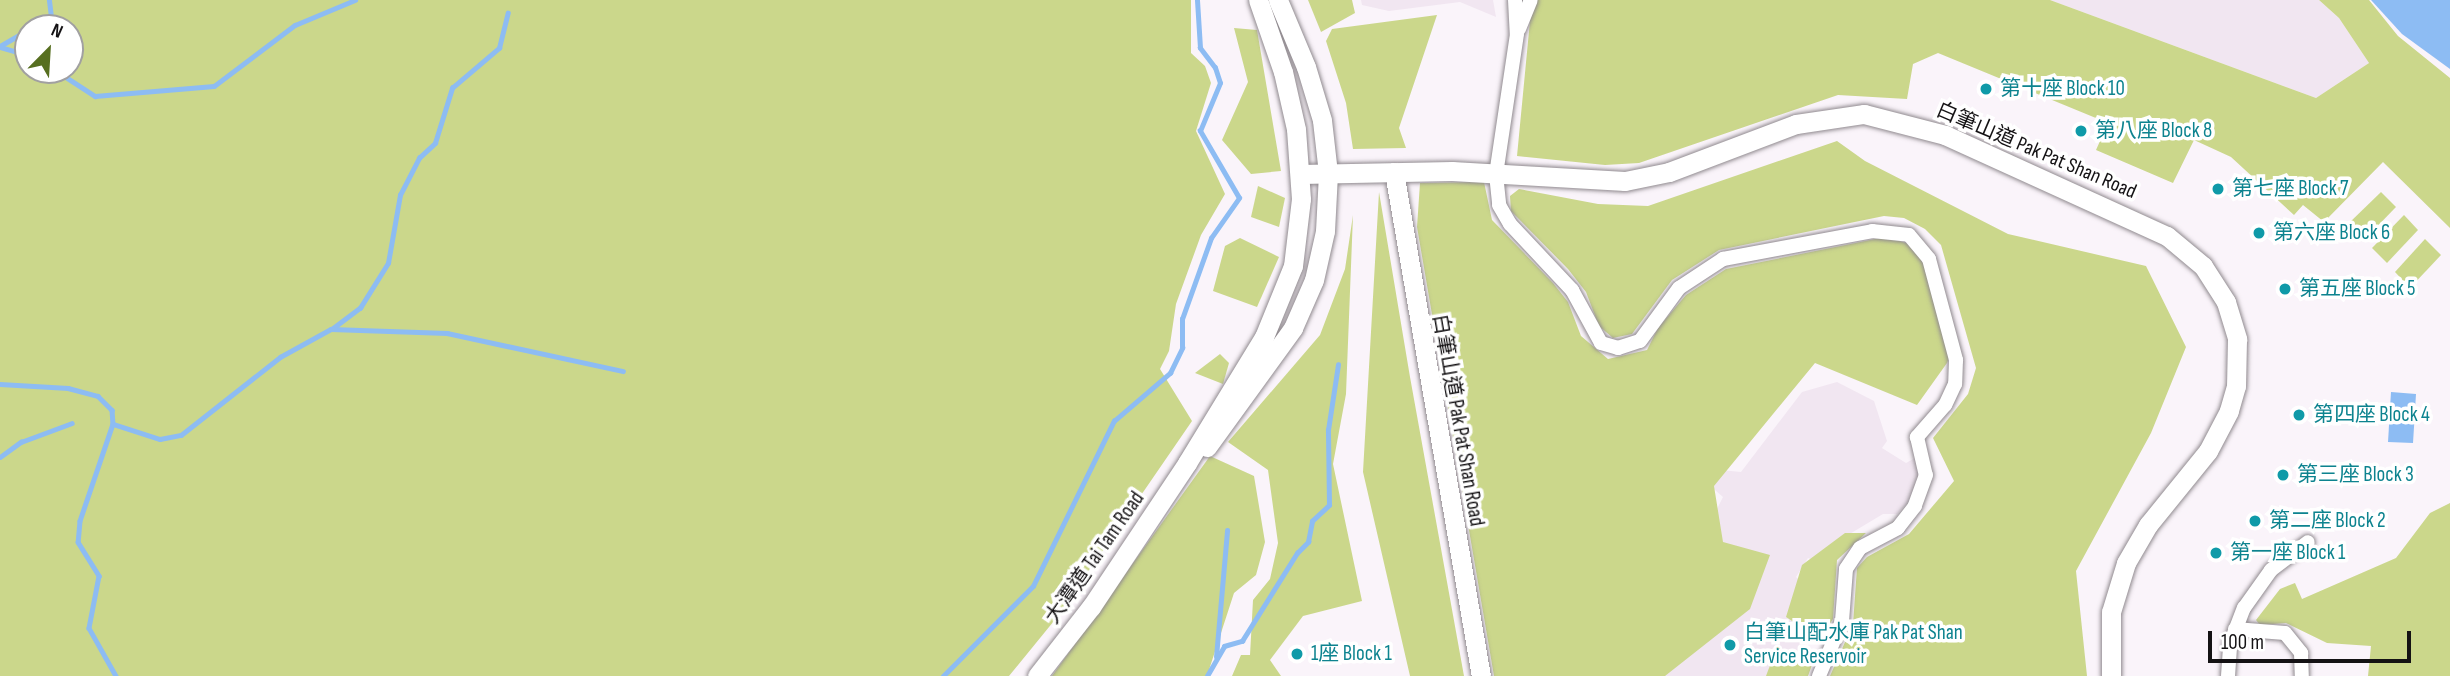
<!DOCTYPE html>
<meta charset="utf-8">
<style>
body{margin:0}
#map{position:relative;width:2450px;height:676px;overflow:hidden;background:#faf4fa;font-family:"Sofia Sans Condensed","Noto Sans TC",sans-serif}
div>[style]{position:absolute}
.built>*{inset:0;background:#f1e6f1}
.green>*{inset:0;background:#cbd78b}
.water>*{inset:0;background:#8dbcf3}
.stream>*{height:4.5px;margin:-2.25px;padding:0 2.25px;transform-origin:2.25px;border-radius:2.25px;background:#8dbcf3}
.roads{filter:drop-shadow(0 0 2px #908a8f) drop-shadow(0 0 2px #908a8f)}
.street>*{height:14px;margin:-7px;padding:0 7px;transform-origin:7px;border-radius:7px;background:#fff}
.secondary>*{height:19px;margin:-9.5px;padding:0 9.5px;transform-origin:9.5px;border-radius:9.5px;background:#fff}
.dots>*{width:19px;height:19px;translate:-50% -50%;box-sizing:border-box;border:4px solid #fff;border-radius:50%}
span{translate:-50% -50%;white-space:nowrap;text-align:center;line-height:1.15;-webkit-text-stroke:7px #fff;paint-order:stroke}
.culture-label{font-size:21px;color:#0d838f}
.left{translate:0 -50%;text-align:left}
.street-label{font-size:21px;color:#141214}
.north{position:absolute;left:14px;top:14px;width:70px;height:70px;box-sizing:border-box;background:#fff;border:2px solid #a1a0a1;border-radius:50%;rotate:24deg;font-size:19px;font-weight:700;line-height:28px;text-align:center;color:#141214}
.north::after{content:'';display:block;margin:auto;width:24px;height:32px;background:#576f20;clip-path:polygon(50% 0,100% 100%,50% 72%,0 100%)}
.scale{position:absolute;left:2208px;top:631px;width:203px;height:32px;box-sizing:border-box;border:4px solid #141214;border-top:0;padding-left:9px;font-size:21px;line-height:24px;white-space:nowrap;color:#141214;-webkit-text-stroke:5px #fff;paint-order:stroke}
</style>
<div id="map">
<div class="built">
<div style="clip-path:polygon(1361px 0,1493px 0,1496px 17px,1460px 2px,1389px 11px,1362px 5px)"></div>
<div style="clip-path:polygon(2050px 0,2319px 0,2339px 18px,2369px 63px,2316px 98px)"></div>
<div style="clip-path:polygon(1837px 382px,1874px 401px,1887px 441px,1882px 448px,1906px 463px,1915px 458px,1920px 474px,1912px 498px,1897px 514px,1883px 514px,1848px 535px,1829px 567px,1808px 558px,1796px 577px,1821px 599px,1797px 676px,1615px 676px,1704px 535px,1723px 497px,1708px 484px,1721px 470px,1741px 472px,1802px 392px)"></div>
</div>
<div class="green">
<div style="clip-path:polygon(evenodd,0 0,1191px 0,1191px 53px,1205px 66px,1211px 83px,1196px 131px,1225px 194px,1201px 235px,1176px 304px,1169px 351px,1160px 369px,1192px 421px,1058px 616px,1009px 676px,0 676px,0 0,70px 28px,70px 70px,28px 70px,28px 28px,70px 28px)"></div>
<div style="clip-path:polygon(1308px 0,1352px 0,1355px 13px,1321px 32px)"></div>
<div style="clip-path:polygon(1532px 0,2050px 0,2316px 98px,2369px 63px,2339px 18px,2319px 0,2369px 0,2398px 36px,2450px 78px,2450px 228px,2383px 162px,2324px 222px,2303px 205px,2294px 215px,2231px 157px,2194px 140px,2173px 183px,2096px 150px,2108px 123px,1938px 53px,1913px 64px,1907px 99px,1838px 95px,1639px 163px,1605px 165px,1517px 156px)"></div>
<div style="clip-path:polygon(1437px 15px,1399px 128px,1406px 148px,1353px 149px,1346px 103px,1326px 41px,1332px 29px)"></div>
<div style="clip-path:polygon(1234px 28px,1257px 30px,1281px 171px,1251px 174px,1222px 140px,1248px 82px)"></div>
<div style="clip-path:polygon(1837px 141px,1865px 161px,2008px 234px,2146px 266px,2186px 347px,2151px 433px,2076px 571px,2087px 676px,1830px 676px,1853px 624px,1857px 568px,1867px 557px,1909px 534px,1954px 481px,1933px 438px,1968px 394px,1976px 368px,1941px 245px,1925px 229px,1904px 218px,1884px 216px,1719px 250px,1672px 280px,1632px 334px,1613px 338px,1599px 326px,1586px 292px,1568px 269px,1511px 211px,1510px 196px,1519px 189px,1598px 204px,1648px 206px)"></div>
<div style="clip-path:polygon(1484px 182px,1492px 220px,1553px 283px,1568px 302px,1581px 336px,1608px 359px,1647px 350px,1658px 328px,1686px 295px,1726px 269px,1885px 237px,1913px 245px,1924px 255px,1952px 350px,1947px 363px,1917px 405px,1815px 363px,1714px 486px,1723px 542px,1770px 555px,1750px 609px,1665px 676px,1494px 676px,1417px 227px,1420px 183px)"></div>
<div style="clip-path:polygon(1258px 186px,1285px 198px,1279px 227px,1251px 217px)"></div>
<div style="clip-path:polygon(1379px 192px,1410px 377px,1464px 676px,1410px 676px,1363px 472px)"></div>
<div style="clip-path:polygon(2381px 192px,2396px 207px,2364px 240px,2348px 224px)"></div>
<div style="clip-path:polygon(1353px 215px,1346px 394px,1333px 464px,1362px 601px,1303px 616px,1270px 660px,1281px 676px,1232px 676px,1241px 655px,1250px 655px,1253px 600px,1270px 579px,1278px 543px,1268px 470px,1228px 442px,1320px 335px,1345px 269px)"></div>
<div style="clip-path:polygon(2404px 215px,2418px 230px,2387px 263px,2372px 248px)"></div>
<div style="clip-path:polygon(1240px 238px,1279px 257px,1257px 307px,1213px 291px,1225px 246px)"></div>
<div style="clip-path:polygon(2425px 239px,2441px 255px,2410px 288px,2395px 272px)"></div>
<div style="clip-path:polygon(1220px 354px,1229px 363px,1223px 384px,1195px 373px)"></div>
<div style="clip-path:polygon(1210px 456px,1254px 476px,1265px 542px,1256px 575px,1234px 593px,1207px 676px,1052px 676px)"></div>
<div style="clip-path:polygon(2450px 503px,2450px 676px,2368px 676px,2371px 646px,2327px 643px,2286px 623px,2260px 625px,2256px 620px,2280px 589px,2295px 583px,2302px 599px,2396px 558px,2430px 513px)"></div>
<div style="clip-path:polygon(1845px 533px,1866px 533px,1837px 560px,1833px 619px,1820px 639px,1786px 617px,1802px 565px)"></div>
<div style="clip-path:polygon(1777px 647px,1812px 665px,1808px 676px,1766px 676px)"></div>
</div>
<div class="water">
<div style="clip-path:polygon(2371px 0,2450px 0,2450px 69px,2402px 34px)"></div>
<div style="clip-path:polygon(2391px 392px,2416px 394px,2413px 443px,2388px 442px)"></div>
</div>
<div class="stream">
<div style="left:32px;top:28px;width:22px;rotate:-30deg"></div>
<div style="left:51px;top:17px;width:17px;rotate:-97deg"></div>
<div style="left:0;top:46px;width:32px;rotate:-30deg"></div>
<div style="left:0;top:47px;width:29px;rotate:16deg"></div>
<div style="left:55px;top:70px;width:48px;rotate:33deg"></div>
<div style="left:95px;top:96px;width:119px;rotate:-4.8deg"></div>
<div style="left:214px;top:86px;width:101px;rotate:-37deg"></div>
<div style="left:295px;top:25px;width:65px;rotate:-22.6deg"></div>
<div style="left:333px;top:328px;width:34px;rotate:-37deg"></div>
<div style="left:360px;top:308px;width:53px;rotate:-58.1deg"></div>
<div style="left:388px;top:263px;width:69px;rotate:-80deg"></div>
<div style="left:400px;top:195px;width:42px;rotate:-62.8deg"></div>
<div style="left:419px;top:158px;width:22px;rotate:-43deg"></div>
<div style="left:435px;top:143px;width:58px;rotate:-72.8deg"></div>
<div style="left:452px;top:88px;width:62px;rotate:-40.4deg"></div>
<div style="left:499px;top:48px;width:36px;rotate:-76deg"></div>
<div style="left:0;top:384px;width:68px;rotate:3.4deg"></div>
<div style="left:68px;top:388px;width:31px;rotate:15deg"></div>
<div style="left:98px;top:396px;width:20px;rotate:45deg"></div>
<div style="left:112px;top:410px;width:14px;rotate:86deg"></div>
<div style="left:113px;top:424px;width:102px;rotate:108.8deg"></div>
<div style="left:80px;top:521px;width:21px;rotate:95deg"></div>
<div style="left:78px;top:542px;width:40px;rotate:58deg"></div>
<div style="left:99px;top:576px;width:53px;rotate:100.9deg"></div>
<div style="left:89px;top:628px;width:55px;rotate:60.6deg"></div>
<div style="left:113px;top:424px;width:49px;rotate:17.7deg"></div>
<div style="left:160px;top:439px;width:21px;rotate:-11deg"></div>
<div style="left:181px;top:435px;width:126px;rotate:-38.2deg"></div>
<div style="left:280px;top:357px;width:58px;rotate:-28.8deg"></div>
<div style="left:331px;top:329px;width:116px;rotate:2deg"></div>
<div style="left:447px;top:333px;width:180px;rotate:12.2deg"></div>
<div style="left:0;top:457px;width:26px;rotate:-36deg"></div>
<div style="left:21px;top:442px;width:54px;rotate:-20.4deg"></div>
<div style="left:1216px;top:657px;width:127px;rotate:-85deg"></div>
<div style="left:943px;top:676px;width:127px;rotate:-45deg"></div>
<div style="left:1033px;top:586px;width:184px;rotate:-63.9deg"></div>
<div style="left:1114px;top:421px;width:74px;rotate:-40.6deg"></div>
<div style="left:1170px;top:373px;width:28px;rotate:-64deg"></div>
<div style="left:1182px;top:348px;width:29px;rotate:-90deg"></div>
<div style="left:1182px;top:319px;width:86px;rotate:-70.3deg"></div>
<div style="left:1211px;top:238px;width:49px;rotate:-55deg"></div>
<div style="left:1239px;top:198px;width:78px;rotate:-120.2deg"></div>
<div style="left:1200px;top:131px;width:52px;rotate:-67.4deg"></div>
<div style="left:1220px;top:83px;width:16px;rotate:-108deg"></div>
<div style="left:1215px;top:68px;width:25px;rotate:-127deg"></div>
<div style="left:1200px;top:48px;width:48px;rotate:-93.6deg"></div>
<div style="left:1207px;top:676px;width:34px;rotate:-60deg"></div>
<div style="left:1224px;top:646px;width:19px;rotate:-16deg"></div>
<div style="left:1242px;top:641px;width:104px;rotate:-58deg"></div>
<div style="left:1297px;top:553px;width:16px;rotate:-45deg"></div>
<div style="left:1308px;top:542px;width:21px;rotate:-79deg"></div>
<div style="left:1312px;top:521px;width:23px;rotate:-43deg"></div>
<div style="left:1329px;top:505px;width:75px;rotate:-90.8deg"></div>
<div style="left:1328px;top:430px;width:66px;rotate:-81.3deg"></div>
</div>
<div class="roads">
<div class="street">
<div style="left:1515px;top:0;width:34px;rotate:87deg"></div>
<div style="left:1517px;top:34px;width:142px;rotate:98.5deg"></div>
<div style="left:1496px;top:174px;width:31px;rotate:84deg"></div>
<div style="left:1499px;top:205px;width:22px;rotate:60deg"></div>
<div style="left:1510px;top:224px;width:91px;rotate:46.8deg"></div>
<div style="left:1572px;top:290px;width:60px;rotate:61.3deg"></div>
<div style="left:1601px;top:343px;width:18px;rotate:16deg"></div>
<div style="left:1618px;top:348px;width:23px;rotate:-18deg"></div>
<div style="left:1640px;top:341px;width:66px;rotate:-53.7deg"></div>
<div style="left:1679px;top:288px;width:53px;rotate:-33.4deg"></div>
<div style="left:1723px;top:259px;width:152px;rotate:-10.6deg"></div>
<div style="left:1872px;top:231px;width:37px;rotate:6deg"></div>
<div style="left:1909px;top:235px;width:31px;rotate:50deg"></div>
<div style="left:1929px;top:259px;width:105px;rotate:75deg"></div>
<div style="left:1956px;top:360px;width:24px;rotate:92deg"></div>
<div style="left:1955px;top:384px;width:23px;rotate:115deg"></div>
<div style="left:1945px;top:405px;width:43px;rotate:131.2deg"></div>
<div style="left:1917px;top:437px;width:39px;rotate:77deg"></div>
<div style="left:1926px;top:475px;width:33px;rotate:110deg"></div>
<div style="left:1915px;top:506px;width:28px;rotate:128deg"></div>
<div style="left:1898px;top:528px;width:43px;rotate:152.2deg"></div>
<div style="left:1860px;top:548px;width:25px;rotate:124deg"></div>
<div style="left:1846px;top:569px;width:52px;rotate:94.4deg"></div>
<div style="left:1842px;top:621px;width:60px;rotate:112.7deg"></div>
<div style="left:1519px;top:29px;width:31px;rotate:-68deg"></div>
<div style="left:2235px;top:629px;width:50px;rotate:4.6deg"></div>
<div style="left:2285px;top:633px;width:26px;rotate:51deg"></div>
<div style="left:2301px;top:653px;width:23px;rotate:88deg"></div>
<div style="left:2228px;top:676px;width:32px;rotate:-86deg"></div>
<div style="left:2230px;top:644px;width:39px;rotate:-69deg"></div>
<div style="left:2244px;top:608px;width:47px;rotate:-54.6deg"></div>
<div style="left:2271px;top:570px;width:46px;rotate:-37.1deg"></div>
</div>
<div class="secondary">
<div style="left:1394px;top:172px;width:511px;rotate:80.21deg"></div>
<div style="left:1301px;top:174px;width:151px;rotate:-1.1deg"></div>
<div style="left:1452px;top:171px;width:173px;rotate:3.3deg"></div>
<div style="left:1625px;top:181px;width:45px;rotate:-11.6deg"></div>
<div style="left:1669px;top:172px;width:136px;rotate:-20.7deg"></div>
<div style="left:1796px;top:124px;width:69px;rotate:-8.4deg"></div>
<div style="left:1864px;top:114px;width:84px;rotate:14.5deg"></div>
<div style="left:1945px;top:135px;width:244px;rotate:24.5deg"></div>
<div style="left:2167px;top:236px;width:47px;rotate:39.8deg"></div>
<div style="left:2203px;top:266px;width:43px;rotate:57.4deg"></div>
<div style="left:2226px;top:302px;width:39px;rotate:73deg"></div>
<div style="left:2237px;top:339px;width:47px;rotate:91.2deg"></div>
<div style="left:2236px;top:386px;width:26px;rotate:106deg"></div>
<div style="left:2229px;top:411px;width:45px;rotate:117.7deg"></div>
<div style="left:2208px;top:451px;width:95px;rotate:129deg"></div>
<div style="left:2148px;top:525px;width:44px;rotate:120.1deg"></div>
<div style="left:2126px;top:563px;width:51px;rotate:107deg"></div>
<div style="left:2111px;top:612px;width:64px;rotate:90deg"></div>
<div style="left:1207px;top:447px;width:147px;rotate:-54.1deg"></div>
<div style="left:1293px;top:328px;width:52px;rotate:-66.4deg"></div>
<div style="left:1314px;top:280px;width:50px;rotate:-77.3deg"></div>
<div style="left:1325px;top:231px;width:58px;rotate:-87deg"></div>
<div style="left:1328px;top:173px;width:53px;rotate:-96.5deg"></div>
<div style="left:1322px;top:120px;width:55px;rotate:-106.8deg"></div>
<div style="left:1306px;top:67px;width:73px;rotate:-112.7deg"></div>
<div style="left:1037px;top:676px;width:88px;rotate:-52deg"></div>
<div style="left:1091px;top:607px;width:173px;rotate:-56.3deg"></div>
<div style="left:1187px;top:463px;width:148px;rotate:-58.6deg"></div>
<div style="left:1264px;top:337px;width:77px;rotate:-67.8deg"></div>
<div style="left:1293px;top:266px;width:67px;rotate:-83.2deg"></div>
<div style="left:1301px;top:199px;width:70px;rotate:-94.1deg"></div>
<div style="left:1296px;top:129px;width:58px;rotate:-102.8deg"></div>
<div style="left:1283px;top:72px;width:76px;rotate:-109.1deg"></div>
</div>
</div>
<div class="dots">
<div style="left:1986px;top:89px;background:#0f9aa8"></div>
<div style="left:2081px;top:131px;background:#0f9aa8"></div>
<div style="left:2218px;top:189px;background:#0f9aa8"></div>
<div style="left:2259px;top:233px;background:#0f9aa8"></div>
<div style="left:2285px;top:289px;background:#0f9aa8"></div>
<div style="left:2299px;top:415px;background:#0f9aa8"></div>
<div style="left:2283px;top:475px;background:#0f9aa8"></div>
<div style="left:2255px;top:521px;background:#0f9aa8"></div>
<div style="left:2216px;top:553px;background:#0f9aa8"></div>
<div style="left:1730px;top:645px;background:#0f9aa8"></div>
<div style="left:1297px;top:654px;background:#0f9aa8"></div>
</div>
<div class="culture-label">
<span class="left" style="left:2000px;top:89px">第十座 Block 10</span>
<span class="left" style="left:2095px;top:131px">第八座 Block 8</span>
<span class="left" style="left:2232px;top:189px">第七座 Block 7</span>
<span class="left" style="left:2273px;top:233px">第六座 Block 6</span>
<span class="left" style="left:2299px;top:289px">第五座 Block 5</span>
<span class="left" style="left:2313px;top:415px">第四座 Block 4</span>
<span class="left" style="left:2297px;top:475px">第三座 Block 3</span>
<span class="left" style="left:2269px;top:521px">第二座 Block 2</span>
<span class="left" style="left:2230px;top:553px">第一座 Block 1</span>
<span class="left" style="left:1744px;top:645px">白筆山配水庫 Pak Pat Shan<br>Service Reservoir</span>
<span class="left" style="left:1311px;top:654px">1座 Block 1</span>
</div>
<div class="street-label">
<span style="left:2036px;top:151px;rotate:23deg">白筆山道 Pak Pat Shan Road</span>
<span style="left:1458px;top:420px;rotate:80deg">白筆山道 Pak Pat Shan Road</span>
<span style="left:1095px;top:558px;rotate:-55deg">大潭道 Tai Tam Road</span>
</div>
<div class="north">N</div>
<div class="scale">100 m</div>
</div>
